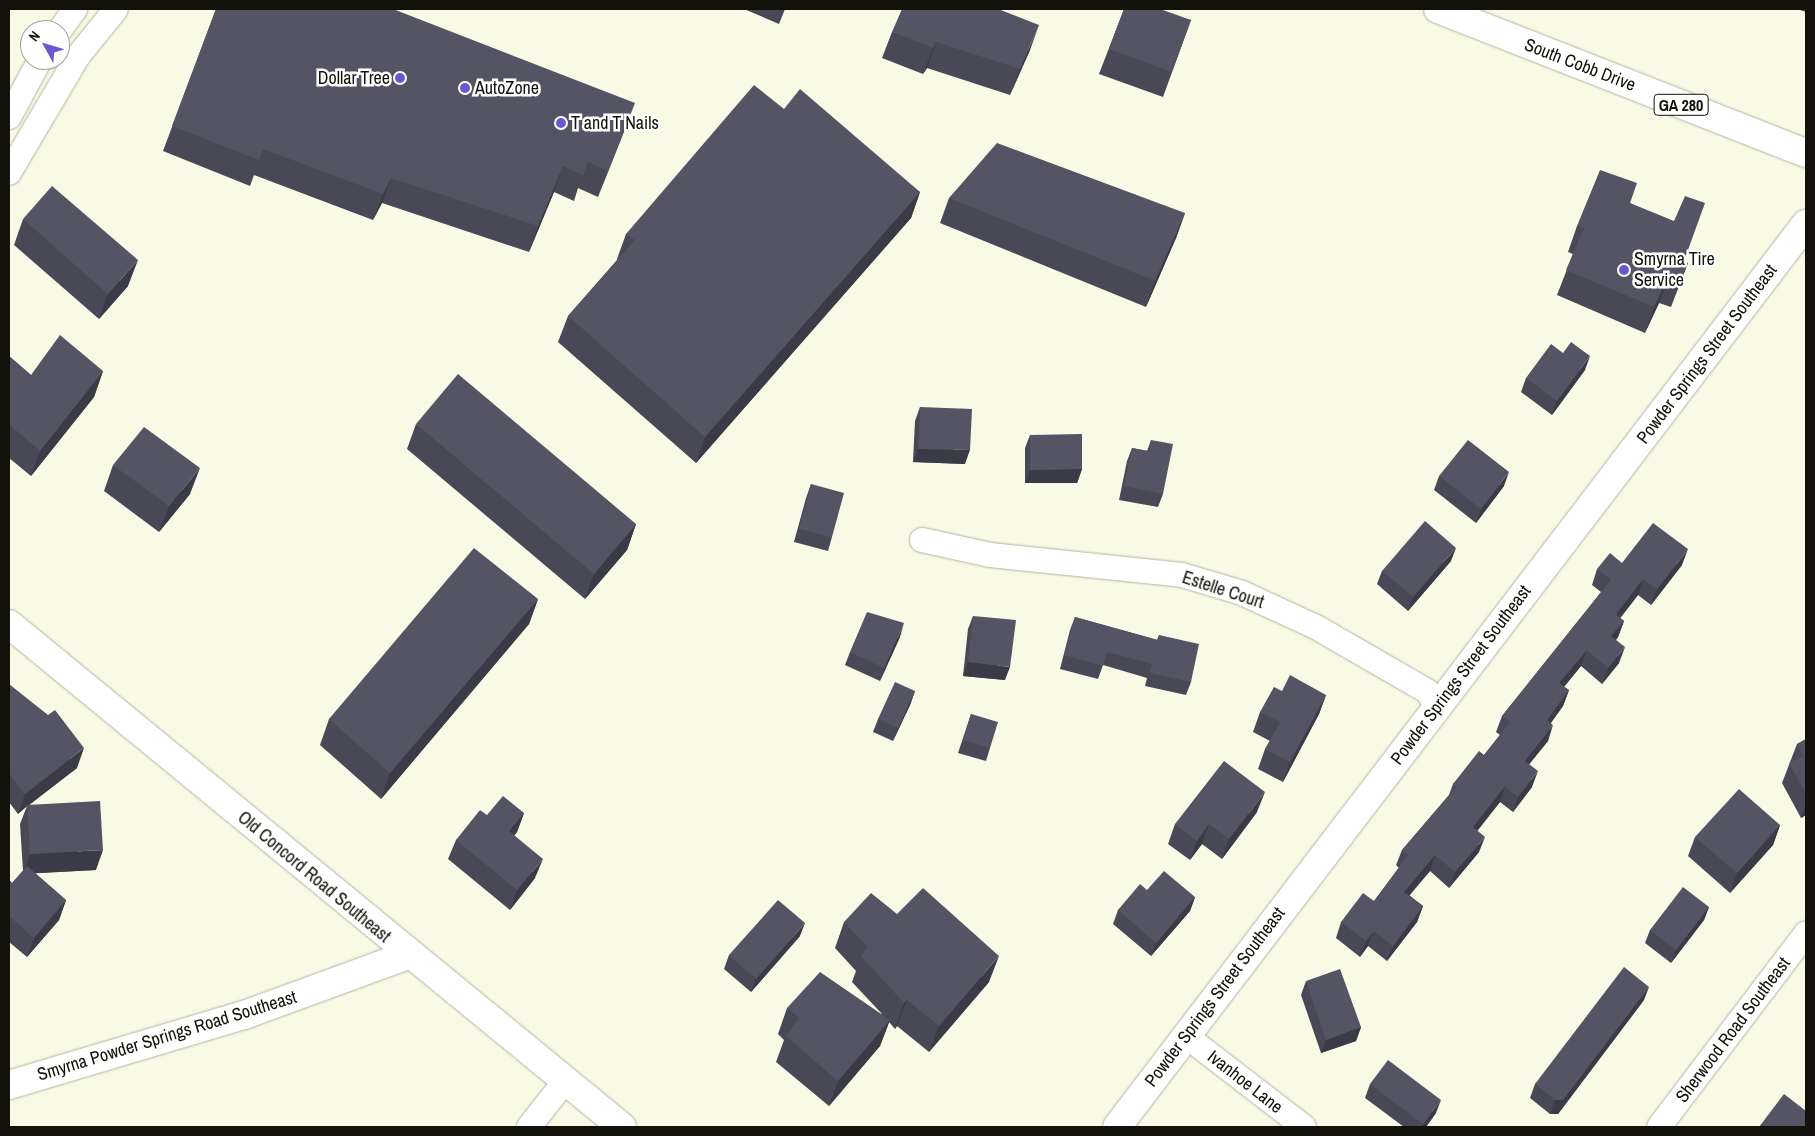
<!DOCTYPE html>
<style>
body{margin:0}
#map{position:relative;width:1815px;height:1136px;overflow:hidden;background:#f9fae6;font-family:"Archivo Narrow",sans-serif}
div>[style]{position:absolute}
.roads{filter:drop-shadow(0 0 1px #b3b4a0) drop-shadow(0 0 1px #b3b4a0)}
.minor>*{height:24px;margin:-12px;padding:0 12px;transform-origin:12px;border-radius:12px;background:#fff}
.tertiary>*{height:28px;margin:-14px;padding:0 14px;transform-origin:14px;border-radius:14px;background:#fff}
.primary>*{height:28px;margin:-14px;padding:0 14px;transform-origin:14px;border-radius:14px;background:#fff}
.wall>*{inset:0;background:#484857}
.shaded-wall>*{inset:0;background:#3b3b47}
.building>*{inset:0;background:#545465}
.dots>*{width:14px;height:14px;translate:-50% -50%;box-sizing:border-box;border:2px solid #fff;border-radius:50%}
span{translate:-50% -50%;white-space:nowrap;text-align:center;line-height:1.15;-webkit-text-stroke:5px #fff;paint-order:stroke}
.shield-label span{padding:1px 4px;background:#fff;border:1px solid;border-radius:4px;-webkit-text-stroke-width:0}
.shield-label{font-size:16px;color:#12120b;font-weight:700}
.street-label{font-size:18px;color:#12120b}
.poi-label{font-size:18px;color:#12120b}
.right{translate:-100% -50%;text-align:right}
.left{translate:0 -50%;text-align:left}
.frame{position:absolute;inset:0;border:10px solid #12120b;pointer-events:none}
.north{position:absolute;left:20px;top:20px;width:50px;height:50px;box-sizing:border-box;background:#fff;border:1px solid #a0a09d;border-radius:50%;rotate:309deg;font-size:14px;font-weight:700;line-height:20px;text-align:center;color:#12120b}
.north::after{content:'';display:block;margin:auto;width:18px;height:22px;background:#6a58d1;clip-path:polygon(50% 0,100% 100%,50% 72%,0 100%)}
</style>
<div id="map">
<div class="roads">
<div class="minor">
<div style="left:60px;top:30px;width:26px;rotate:-54deg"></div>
<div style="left:9px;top:117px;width:65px;rotate:-61.5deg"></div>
<div style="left:9px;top:173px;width:136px;rotate:-59.5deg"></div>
<div style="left:78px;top:56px;width:60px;rotate:-51deg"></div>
<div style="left:922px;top:540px;width:70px;rotate:12.4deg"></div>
<div style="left:990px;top:555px;width:193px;rotate:5.9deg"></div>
<div style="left:1182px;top:575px;width:63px;rotate:16.7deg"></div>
<div style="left:1242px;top:593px;width:81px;rotate:24.7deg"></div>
<div style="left:1316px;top:627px;width:128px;rotate:30deg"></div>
<div style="left:1427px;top:691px;width:18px;rotate:56deg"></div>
<div style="left:1186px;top:1036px;width:149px;rotate:37.6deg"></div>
<div style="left:529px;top:1127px;width:58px;rotate:-52deg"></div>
<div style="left:1659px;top:1127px;width:243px;rotate:-52.8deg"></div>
</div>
<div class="tertiary">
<div style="left:9px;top:624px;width:793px;rotate:39.37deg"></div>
<div style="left:9px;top:1085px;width:245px;rotate:-16.6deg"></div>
<div style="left:244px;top:1015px;width:175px;rotate:-20.1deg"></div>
<div style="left:1117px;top:1127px;width:1136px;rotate:-52.66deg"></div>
</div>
<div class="primary">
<div style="left:1438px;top:9px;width:395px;rotate:21.4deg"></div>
</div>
</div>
<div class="wall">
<div style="clip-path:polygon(216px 9px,625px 129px,598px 197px,578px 188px,574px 201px,554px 192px,529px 252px,382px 203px,373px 220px,254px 175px,250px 186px,163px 151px)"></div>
<div style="clip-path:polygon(744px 9px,785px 9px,779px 24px)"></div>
<div style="clip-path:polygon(1124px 9px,1191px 20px,1163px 97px,1099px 74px)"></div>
<div style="clip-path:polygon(1797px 9px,1806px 9px,1806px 12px)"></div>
<div style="clip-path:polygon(892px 32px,1030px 50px,1010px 95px,927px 68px,923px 74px,882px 58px)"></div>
<div style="clip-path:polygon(784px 109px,920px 192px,911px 218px,696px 463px,558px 342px,568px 316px,617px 260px,617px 259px,626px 234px)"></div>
<div style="clip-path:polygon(949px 198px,1185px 213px,1176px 238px,1146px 307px,940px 223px)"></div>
<div style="clip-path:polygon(1630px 203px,1684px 261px,1688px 263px,1671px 307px,1659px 303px,1645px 333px,1557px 295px,1573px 254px,1568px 252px,1577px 226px)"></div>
<div style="clip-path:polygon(23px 219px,128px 286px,99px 319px,14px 245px)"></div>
<div style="clip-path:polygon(9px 356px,31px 375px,103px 371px,94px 397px,31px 476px,9px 458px)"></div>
<div style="clip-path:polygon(1585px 370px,1552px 415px,1521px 392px,1526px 378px)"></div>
<div style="clip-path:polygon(920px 407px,965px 464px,913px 462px,915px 421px)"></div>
<div style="clip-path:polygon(416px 424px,636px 524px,627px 550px,585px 599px,407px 449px)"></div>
<div style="clip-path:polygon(1030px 435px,1082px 469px,1077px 483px,1025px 483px,1025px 448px)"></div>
<div style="clip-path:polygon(1151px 440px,1163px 494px,1158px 507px,1119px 500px,1127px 461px,1132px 448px,1147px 451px)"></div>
<div style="clip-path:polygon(113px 465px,190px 494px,159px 532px,104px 491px)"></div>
<div style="clip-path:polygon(1439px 476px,1504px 486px,1476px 523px,1434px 490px)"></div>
<div style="clip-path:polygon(811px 484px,832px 537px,828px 551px,794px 542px,806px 498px)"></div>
<div style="clip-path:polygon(1451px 561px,1408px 611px,1377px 584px,1382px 571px)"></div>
<div style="clip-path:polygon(1622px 563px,1682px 565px,1651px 605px,1638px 595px,1620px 618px,1624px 621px,1618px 637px,1616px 640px,1619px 663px,1602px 684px,1581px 666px,1564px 687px,1569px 690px,1563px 706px,1551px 723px,1548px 741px,1529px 764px,1532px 787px,1513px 812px,1500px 802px,1477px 830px,1479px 852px,1449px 888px,1430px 871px,1409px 895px,1423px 906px,1417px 922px,1387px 961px,1368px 946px,1360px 957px,1336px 938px,1341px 922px,1374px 901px,1399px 868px,1396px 865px,1402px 850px,1449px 795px,1453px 784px,1484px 755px,1500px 735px,1496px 732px,1502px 716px,1601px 592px,1592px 585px,1597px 569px)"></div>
<div style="clip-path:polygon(538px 599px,529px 624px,381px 799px,320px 745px,329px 719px)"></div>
<div style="clip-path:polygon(973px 616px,1005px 680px,963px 676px,968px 629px)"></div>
<div style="clip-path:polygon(1075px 617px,1157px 640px,1159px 635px,1191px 682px,1186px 695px,1145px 686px,1147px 678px,1103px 665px,1098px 679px,1060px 669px,1070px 630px)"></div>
<div style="clip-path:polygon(900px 637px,880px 681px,845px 665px,850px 652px)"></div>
<div style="clip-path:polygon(9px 684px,77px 768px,29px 804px,96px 870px,35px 873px,66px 900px,59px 920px,27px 957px,9px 942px,9px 880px,12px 883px,23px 871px,20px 824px,27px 806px,18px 814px,9px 802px)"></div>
<div style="clip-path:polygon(915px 691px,910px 705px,893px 741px,873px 732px,878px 719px)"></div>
<div style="clip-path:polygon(1326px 695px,1319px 714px,1283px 782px,1258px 769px,1265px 749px,1270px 741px,1253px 732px,1260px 712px)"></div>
<div style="clip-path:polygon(971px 714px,990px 748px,986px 761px,958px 753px)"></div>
<div style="clip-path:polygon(1806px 739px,1806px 815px,1801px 818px,1782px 783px,1797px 744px)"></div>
<div style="clip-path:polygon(1257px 812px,1222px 859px,1202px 844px,1190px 860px,1168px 844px,1175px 824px)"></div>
<div style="clip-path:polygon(524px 813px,517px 832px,514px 835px,535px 878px,510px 910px,448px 859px,456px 840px,487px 815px)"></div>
<div style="clip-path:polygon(1780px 825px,1773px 845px,1730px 893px,1688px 856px,1695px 837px)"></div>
<div style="clip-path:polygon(1147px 890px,1195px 897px,1190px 911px,1151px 956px,1113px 924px,1118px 910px)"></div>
<div style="clip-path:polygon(1709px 907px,1704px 920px,1671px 963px,1645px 943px,1650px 930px)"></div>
<div style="clip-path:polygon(897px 914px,989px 982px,929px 1052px,897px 1026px,895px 1029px,889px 1022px,880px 1046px,829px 1106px,776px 1062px,784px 1040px,778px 1034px,787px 1008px,882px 1014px,852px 982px,856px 971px,835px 948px,844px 922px)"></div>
<div style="clip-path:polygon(800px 936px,751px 992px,724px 969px,729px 955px)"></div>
<div style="clip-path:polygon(1306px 981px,1361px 1027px,1356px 1041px,1321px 1053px,1301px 995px)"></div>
<div style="clip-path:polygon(1644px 1000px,1558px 1114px,1550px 1114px,1530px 1098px,1535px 1084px)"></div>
<div style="clip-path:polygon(1370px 1084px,1436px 1113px,1426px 1127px,1404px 1127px,1365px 1098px)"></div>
</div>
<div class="shaded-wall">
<div style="clip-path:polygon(1039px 25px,1030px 50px,1010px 95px,1020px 69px)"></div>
<div style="clip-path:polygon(936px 42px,927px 68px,923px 74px,933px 48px)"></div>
<div style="clip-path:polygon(635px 103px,625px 129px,598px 197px,608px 171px)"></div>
<div style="clip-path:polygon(563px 166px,554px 192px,529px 252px,538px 226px)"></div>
<div style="clip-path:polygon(391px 178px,382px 203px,373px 220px,383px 194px)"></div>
<div style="clip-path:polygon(920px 192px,911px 218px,696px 463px,705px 437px)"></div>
<div style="clip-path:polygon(1185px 213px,1176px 238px,1146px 307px,1155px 281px)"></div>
<div style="clip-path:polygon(138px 260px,128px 286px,99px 319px,108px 294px)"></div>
<div style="clip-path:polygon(1668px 277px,1659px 303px,1645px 333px,1654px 307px)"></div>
<div style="clip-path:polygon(1590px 356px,1585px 370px,1552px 415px,1557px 401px)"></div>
<div style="clip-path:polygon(103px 371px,94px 397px,31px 476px,40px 451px)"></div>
<div style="clip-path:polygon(918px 449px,970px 450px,965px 464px,913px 462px)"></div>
<div style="clip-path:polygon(200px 468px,190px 494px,159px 532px,169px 506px)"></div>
<div style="clip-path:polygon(1082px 469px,1077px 483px,1025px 483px,1030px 470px)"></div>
<div style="clip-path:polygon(1509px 472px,1504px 486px,1476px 523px,1481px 509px)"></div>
<div style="clip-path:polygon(636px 524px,627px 550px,585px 599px,594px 574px)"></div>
<div style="clip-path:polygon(1456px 548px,1451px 561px,1408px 611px,1413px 597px)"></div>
<div style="clip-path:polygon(1688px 549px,1682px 565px,1651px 605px,1657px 589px)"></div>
<div style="clip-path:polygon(1643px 579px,1638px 595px,1611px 630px,1616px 614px)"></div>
<div style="clip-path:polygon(538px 599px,529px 624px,381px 799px,390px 773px)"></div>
<div style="clip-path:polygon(1624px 621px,1618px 637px,1606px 652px,1611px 636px)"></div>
<div style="clip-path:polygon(904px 623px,900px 637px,880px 681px,884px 668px)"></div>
<div style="clip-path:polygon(1625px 647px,1619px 663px,1602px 684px,1608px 668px)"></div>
<div style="clip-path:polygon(1587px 650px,1581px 666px,1554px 699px,1559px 683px)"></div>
<div style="clip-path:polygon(968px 662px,1010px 667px,1005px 680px,963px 676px)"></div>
<div style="clip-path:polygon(1569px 690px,1563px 706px,1541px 736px,1547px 720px)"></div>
<div style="clip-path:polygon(915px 691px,910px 705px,893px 741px,898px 728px)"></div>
<div style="clip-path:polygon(1326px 695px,1319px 714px,1283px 782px,1290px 762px)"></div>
<div style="clip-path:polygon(1553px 725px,1548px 741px,1519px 777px,1525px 761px)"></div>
<div style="clip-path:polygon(84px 748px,77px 768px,28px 806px,27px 805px,27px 806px,18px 814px,25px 794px)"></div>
<div style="clip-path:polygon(1538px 771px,1532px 787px,1513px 812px,1518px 797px)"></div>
<div style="clip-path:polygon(1505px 786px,1500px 802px,1468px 843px,1473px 827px)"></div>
<div style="clip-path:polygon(1265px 792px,1257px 812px,1222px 859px,1229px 839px)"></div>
<div style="clip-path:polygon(1806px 804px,1806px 815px,1801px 818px)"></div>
<div style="clip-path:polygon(524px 813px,517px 832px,502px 851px,509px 831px)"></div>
<div style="clip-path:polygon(1209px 824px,1202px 844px,1190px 860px,1197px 841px)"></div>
<div style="clip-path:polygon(1780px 825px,1773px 845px,1730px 893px,1737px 873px)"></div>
<div style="clip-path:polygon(1485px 837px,1479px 852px,1449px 888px,1455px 872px)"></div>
<div style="clip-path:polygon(103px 850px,96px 870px,23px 874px,30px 854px)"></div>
<div style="clip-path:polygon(1435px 855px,1430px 871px,1399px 908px,1404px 892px)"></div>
<div style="clip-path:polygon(543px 859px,535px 878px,510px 910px,517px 890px)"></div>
<div style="clip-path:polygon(1195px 897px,1190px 911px,1151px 956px,1156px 943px)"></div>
<div style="clip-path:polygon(66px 900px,59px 920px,27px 957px,34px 938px)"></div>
<div style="clip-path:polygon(1423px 906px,1417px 922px,1387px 961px,1393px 946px)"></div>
<div style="clip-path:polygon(1709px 907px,1704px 920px,1671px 963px,1676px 950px)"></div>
<div style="clip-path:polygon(805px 923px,800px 936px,751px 992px,756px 979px)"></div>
<div style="clip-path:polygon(1374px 931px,1368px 946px,1360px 957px,1366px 941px)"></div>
<div style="clip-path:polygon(999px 956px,989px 982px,929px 1052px,939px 1026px)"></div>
<div style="clip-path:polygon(1649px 987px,1644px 1000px,1558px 1114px,1550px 1114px,1555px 1100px)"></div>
<div style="clip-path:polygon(907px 1000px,897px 1026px,895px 1029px,904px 1003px)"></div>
<div style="clip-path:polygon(890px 1020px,880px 1046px,829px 1106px,838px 1081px)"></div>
<div style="clip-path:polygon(1361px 1027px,1356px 1041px,1321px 1053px,1326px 1040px)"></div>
<div style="clip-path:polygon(1441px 1100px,1436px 1113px,1426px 1127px,1422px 1127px,1423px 1124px)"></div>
</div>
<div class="building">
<div style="clip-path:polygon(216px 9px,393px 9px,635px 103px,608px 171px,588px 162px,583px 175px,563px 166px,538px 226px,391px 178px,383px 194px,263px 149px,259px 160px,172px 126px)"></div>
<div style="clip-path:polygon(902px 9px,998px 9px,1039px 25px,1020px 69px,936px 42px,933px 48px,892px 32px)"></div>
<div style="clip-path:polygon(1124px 9px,1160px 9px,1191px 20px,1172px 72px,1109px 49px)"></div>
<div style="clip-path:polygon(754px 85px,784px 109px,800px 89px,920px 192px,705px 437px,568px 316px,635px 240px,626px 234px)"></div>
<div style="clip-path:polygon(997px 143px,1185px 213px,1155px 281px,949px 198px)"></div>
<div style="clip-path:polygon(1600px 170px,1637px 183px,1630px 203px,1674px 221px,1685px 196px,1705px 203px,1684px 261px,1688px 263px,1681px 281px,1668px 277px,1654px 307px,1566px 270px,1584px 228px,1577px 226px)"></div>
<div style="clip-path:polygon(52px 186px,138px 260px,108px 294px,23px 219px)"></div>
<div style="clip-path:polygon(60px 335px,103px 371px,40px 451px,9px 424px,9px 356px,31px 375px)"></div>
<div style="clip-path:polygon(1571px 342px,1590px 356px,1557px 401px,1526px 378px,1551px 344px,1563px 353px)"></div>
<div style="clip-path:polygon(458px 374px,636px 524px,594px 574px,416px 424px)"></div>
<div style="clip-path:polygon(920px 407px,972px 409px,970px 450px,918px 449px)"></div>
<div style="clip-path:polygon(144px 427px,200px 468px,169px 506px,113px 465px)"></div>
<div style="clip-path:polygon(1082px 434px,1082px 469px,1030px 470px,1030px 435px)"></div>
<div style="clip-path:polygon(1151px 440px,1173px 444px,1163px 494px,1124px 486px,1132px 448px,1149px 451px)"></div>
<div style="clip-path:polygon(1468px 440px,1509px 472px,1481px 509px,1439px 476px)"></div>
<div style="clip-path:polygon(811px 484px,844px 493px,832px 537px,799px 529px)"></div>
<div style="clip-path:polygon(1425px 521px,1456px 548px,1413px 597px,1382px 571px)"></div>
<div style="clip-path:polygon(1653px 523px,1688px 549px,1657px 589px,1643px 579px,1616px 614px,1624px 621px,1611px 636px,1625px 647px,1608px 668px,1587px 650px,1559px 683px,1569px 690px,1547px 720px,1553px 725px,1525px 761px,1538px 771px,1518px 797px,1505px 786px,1473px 827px,1485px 837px,1455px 872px,1435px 855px,1404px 892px,1423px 906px,1393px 946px,1374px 931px,1366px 941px,1341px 922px,1363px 893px,1374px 901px,1408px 855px,1402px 850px,1456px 787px,1453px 784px,1479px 751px,1484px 755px,1510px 722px,1502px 716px,1611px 580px,1597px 569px,1610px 553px,1622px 563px)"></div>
<div style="clip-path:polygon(474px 548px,538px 599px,390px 773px,329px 719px)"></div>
<div style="clip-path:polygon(867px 612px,904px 623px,884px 668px,850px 652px)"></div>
<div style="clip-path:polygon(973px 616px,1016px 620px,1010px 667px,968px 662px)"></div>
<div style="clip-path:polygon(1075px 617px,1158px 640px,1159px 635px,1199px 644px,1191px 682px,1150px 673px,1152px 664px,1107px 652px,1103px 666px,1064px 655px)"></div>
<div style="clip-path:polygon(1290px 675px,1326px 695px,1290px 762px,1265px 749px,1280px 722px,1260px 712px,1274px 687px,1282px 691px)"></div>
<div style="clip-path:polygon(895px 682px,915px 691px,898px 728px,878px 719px)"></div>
<div style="clip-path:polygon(9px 684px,48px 715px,55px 710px,84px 748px,25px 794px,9px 773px)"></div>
<div style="clip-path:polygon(971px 714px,998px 722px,990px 748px,963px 740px)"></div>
<div style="clip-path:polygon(1806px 739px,1806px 794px,1789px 763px,1803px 756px,1797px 744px)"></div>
<div style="clip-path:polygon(1224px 761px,1265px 792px,1229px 839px,1209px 824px,1197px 841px,1175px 824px)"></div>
<div style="clip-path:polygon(1739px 789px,1780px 825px,1737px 873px,1695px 837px)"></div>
<div style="clip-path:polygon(503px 796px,524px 813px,509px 831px,543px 859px,517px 890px,456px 840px,480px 810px,487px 815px)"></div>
<div style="clip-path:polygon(100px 801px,103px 850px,30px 854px,27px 805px)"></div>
<div style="clip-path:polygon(27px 866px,66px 900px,34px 938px,9px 916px,9px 880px,12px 883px)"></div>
<div style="clip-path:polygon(1164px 871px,1195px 897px,1156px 943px,1118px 910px,1140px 884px,1147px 890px)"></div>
<div style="clip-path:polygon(1683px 887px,1709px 907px,1676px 950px,1650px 930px)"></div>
<div style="clip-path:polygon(923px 888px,999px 956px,939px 1026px,907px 1000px,904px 1003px,861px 956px,868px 947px,844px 922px,871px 893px,897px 914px)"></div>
<div style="clip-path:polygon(778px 900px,805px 923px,756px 979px,729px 955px)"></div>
<div style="clip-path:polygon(1624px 967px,1649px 987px,1563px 1100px,1555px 1100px,1535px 1084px)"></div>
<div style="clip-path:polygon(1340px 969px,1361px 1027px,1326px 1040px,1306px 981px)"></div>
<div style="clip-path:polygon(820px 972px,890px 1020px,838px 1081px,786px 1036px,799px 1018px,787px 1008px)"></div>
<div style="clip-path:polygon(1388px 1060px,1441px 1100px,1423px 1124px,1370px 1084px)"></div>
<div style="clip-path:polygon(1784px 1094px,1806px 1111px,1806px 1127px,1759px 1127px)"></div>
</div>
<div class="dots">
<div style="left:400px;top:78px;background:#6a58d1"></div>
<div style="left:465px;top:88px;background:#6a58d1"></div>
<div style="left:561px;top:123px;background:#6a58d1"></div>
<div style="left:1624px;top:270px;background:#6a58d1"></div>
</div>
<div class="shield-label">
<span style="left:1681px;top:105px">GA 280</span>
</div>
<div class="street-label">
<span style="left:1580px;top:65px;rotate:21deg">South Cobb Drive</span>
<span style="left:1707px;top:354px;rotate:-53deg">Powder Springs Street Southeast</span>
<span style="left:1223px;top:590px;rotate:18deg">Estelle Court</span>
<span style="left:1461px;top:675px;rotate:-53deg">Powder Springs Street Southeast</span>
<span style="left:314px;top:877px;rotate:40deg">Old Concord Road Southeast</span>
<span style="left:1215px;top:997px;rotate:-53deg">Powder Springs Street Southeast</span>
<span style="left:1733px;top:1030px;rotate:-53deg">Sherwood Road Southeast</span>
<span style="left:167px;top:1036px;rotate:-17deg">Smyrna Powder Springs Road Southeast</span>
<span style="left:1245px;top:1082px;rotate:38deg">Ivanhoe Lane</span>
</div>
<div class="poi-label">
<span class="right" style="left:390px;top:78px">Dollar Tree</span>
<span class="left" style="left:475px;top:88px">AutoZone</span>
<span class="left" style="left:571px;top:123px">T and T Nails</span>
<span class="left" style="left:1634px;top:270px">Smyrna Tire<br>Service</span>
</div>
<div class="frame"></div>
<div class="north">N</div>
</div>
